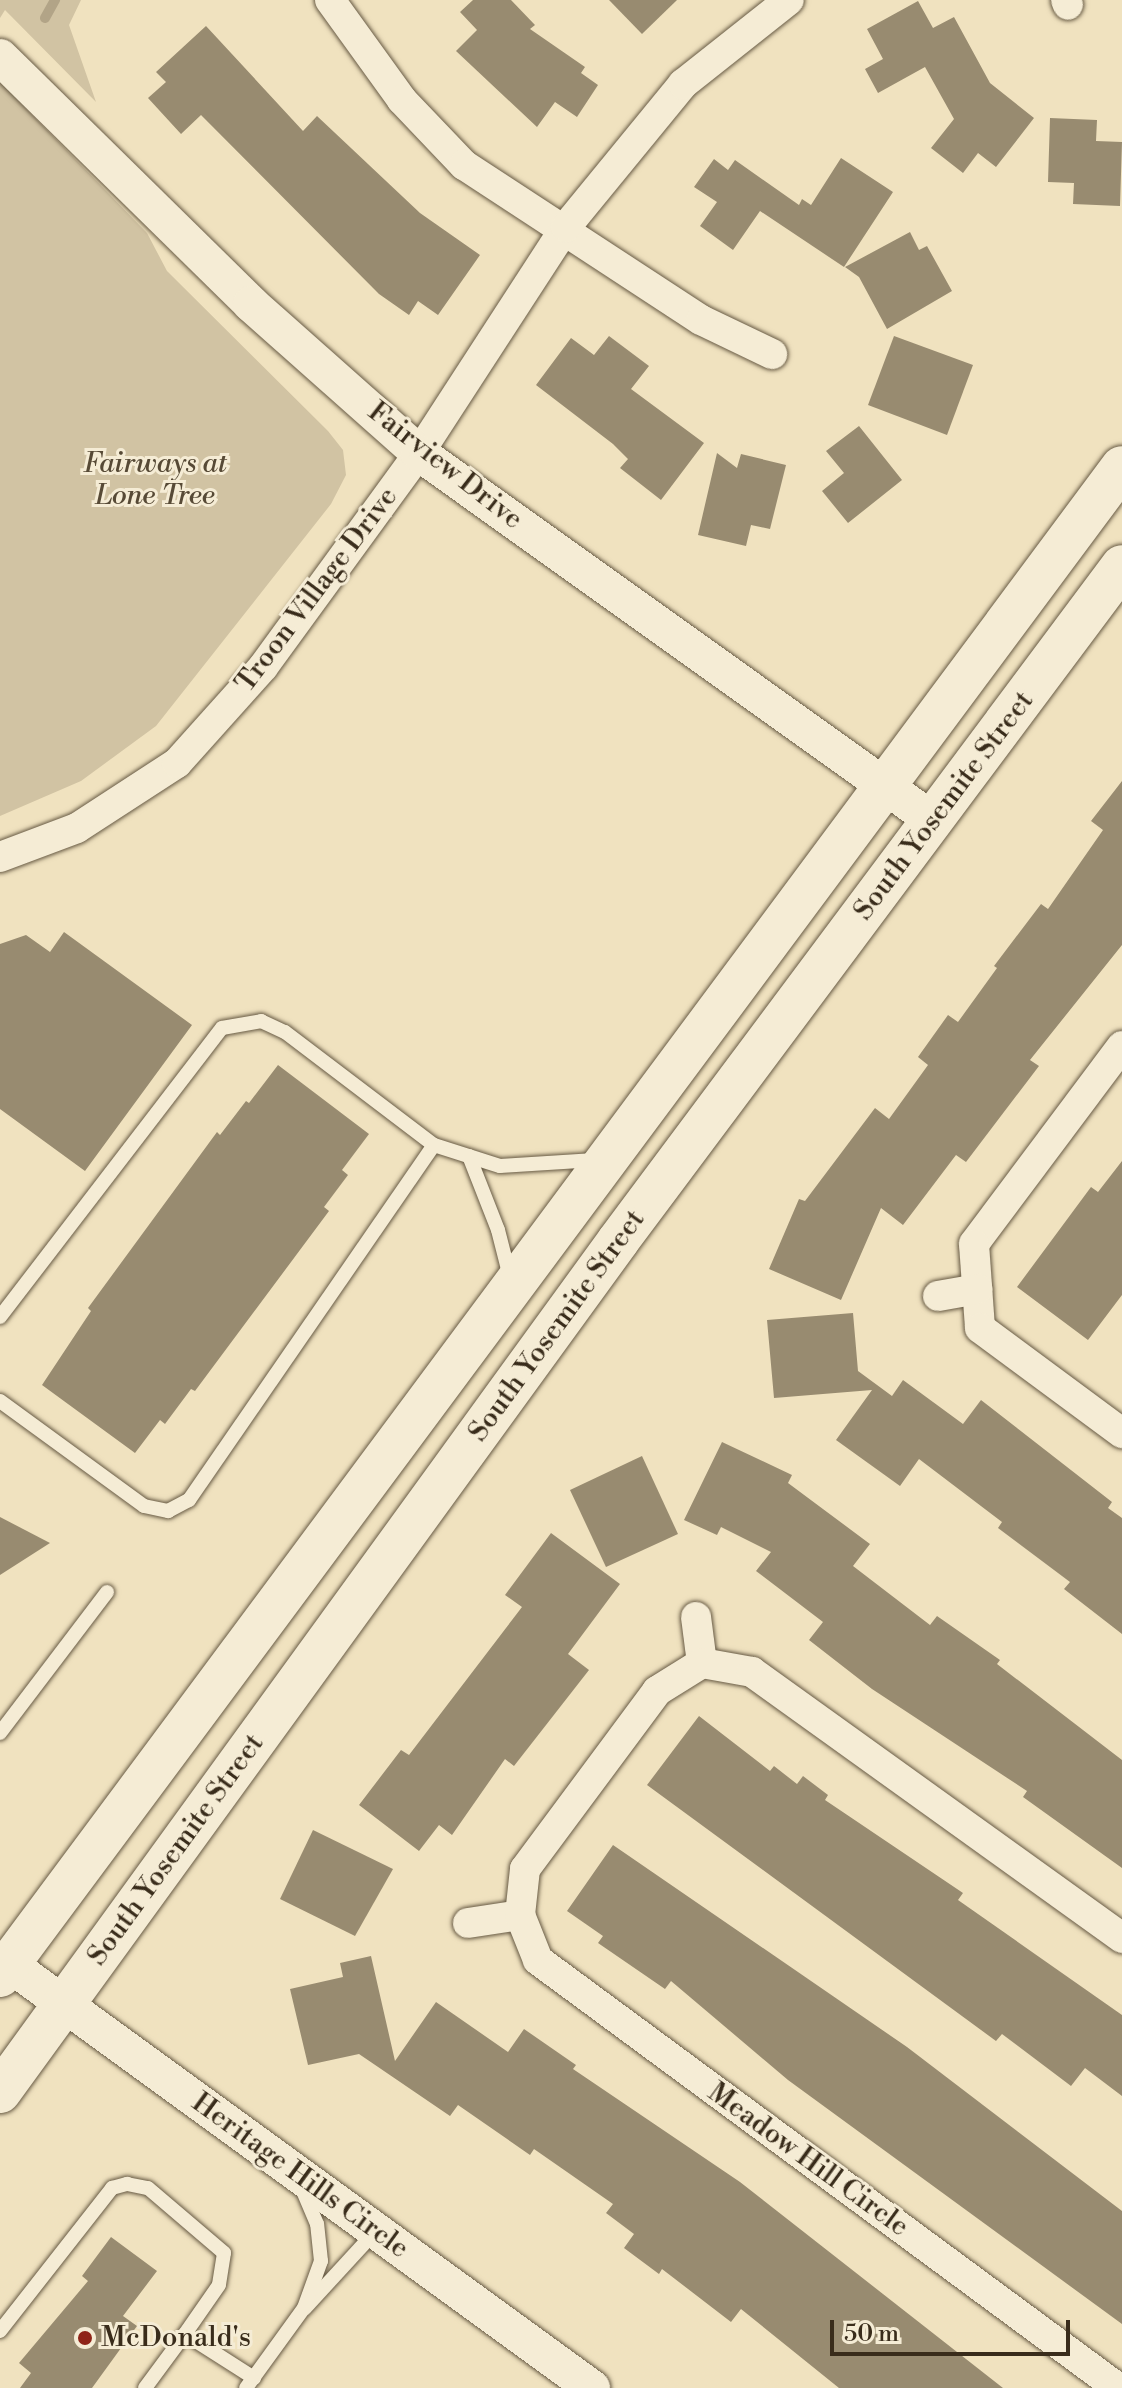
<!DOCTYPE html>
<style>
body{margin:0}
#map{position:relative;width:1122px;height:2388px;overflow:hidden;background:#f0e2bf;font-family:"Libre Bodoni",serif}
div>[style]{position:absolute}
.green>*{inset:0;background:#d1c3a3}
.stream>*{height:10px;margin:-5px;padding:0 5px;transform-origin:5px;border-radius:5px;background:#b2a487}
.building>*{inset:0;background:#988b70}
.roads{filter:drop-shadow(0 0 2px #675a44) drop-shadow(0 0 2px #675a44)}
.service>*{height:14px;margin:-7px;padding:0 7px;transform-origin:7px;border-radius:7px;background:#f5ecd5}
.minor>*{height:30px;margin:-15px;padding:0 15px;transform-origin:15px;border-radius:15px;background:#f5ecd5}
.tertiary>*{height:36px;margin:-18px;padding:0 18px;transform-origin:18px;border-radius:18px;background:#f5ecd5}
.secondary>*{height:42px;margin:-21px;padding:0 21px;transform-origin:21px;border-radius:21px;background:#f5ecd5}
.dots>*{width:22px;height:22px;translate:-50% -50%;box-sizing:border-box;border:4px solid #f5ecd5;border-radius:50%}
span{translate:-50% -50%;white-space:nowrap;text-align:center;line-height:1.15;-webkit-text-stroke:6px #f5ecd5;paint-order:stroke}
.park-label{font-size:28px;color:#574a36;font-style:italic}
.street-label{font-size:28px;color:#392c1b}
.poi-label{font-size:28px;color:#392c1b}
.left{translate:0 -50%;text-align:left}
.scale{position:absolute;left:830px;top:2320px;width:240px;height:36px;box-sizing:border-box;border:4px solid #392c1b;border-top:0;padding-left:10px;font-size:24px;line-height:28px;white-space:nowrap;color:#392c1b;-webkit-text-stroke:6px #f5ecd5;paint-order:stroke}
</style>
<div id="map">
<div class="green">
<div style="clip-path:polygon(0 0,81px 0,69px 25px,96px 102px,5px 10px,0 18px)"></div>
<div style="clip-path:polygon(0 82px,147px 233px,167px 271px,328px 431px,343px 450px,346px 475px,331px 504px,156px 726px,81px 781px,0 816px)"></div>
</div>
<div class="stream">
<div style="left:45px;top:18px;width:21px;rotate:-61deg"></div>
</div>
<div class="building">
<div style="clip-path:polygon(473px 0,511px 0,535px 25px,530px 29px,585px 67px,581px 73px,598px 85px,577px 117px,555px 102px,537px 127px,456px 51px,477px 30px,460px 12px)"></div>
<div style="clip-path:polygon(609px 0,677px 0,642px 34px)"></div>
<div style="clip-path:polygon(918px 1px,933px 28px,954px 17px,990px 83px,1034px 118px,996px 167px,978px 153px,963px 173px,931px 148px,954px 119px,925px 67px,878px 93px,865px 69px,883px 59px,867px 29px)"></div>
<div style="clip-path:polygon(206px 26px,303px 131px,317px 116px,420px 213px,480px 255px,438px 315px,418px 301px,409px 315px,379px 294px,201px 115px,181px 134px,148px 98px,166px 82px,156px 72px)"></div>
<div style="clip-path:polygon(1050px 118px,1097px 120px,1096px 141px,1122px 142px,1120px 206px,1073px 204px,1074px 183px,1048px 182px)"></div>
<div style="clip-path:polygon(841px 158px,893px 192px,844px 267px,760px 211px,733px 250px,700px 226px,717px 202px,694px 187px,714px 159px,728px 170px,735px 160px,799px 205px,802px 199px,811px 205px)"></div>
<div style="clip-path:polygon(910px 232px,919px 250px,927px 246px,952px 291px,887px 329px,859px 277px,845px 267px)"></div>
<div style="clip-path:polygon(609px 336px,649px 366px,631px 389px,704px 443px,661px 500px,620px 468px,628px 459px,613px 444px,536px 385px,571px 338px,594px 355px)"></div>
<div style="clip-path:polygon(894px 336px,973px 365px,947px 435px,868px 405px)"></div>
<div style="clip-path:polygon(859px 426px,902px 480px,848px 523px,822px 491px,844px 473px,826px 451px)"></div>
<div style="clip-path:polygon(717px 453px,737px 468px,741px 454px,786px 465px,770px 529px,751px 525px,746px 546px,698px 535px)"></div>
<div style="clip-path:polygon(1122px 781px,1122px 945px,1030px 1060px,1039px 1066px,966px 1162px,956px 1155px,903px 1225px,881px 1208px,841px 1300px,769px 1269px,799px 1199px,805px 1201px,875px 1108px,889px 1119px,928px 1065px,918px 1057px,948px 1015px,958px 1022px,997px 968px,994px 966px,1041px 904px,1048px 909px,1103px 830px,1091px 821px)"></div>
<div style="clip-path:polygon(64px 932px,192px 1025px,85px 1171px,0 1109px,0 944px,26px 935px,50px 952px)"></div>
<div style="clip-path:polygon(278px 1065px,369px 1134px,342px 1170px,348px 1175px,324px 1207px,329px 1211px,195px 1391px,191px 1389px,165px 1424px,160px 1420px,135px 1453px,42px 1385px,91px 1311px,88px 1308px,217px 1132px,220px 1135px,246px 1101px,249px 1103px)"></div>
<div style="clip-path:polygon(1122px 1161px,1122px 1295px,1088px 1340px,1017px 1287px,1091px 1187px,1098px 1192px)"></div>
<div style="clip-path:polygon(853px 1313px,858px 1371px,892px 1396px,903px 1380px,963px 1424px,981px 1400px,1112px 1502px,1108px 1508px,1122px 1518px,1122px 1634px,1064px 1589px,1070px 1582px,998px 1528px,1002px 1522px,919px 1459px,900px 1486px,836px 1440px,872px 1390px,774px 1398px,767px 1320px)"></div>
<div style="clip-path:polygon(722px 1442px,792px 1475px,788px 1483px,870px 1544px,853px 1566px,930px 1625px,937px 1616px,1000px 1660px,997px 1664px,1122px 1760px,1122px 1868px,1023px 1797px,1027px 1791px,872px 1689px,809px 1640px,823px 1622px,756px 1571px,771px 1552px,721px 1527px,717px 1535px,684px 1520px)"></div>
<div style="clip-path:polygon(642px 1456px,678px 1534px,606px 1567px,570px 1490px)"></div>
<div style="clip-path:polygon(0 1517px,50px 1543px,0 1575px)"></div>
<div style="clip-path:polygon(551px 1533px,620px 1584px,568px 1654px,589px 1670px,514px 1766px,505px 1759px,452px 1835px,439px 1825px,419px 1851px,359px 1805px,401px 1750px,409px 1755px,522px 1607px,505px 1595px)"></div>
<div style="clip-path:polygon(699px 1716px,770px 1771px,774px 1766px,797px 1784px,803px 1776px,828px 1795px,825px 1800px,963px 1893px,958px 1900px,1122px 2015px,1122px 2096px,1085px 2068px,1071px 2086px,1002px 2034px,996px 2041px,647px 1785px)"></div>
<div style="clip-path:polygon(313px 1830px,393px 1869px,355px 1936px,280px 1899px)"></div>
<div style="clip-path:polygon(613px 1845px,907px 2047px,1122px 2211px,1122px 2324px,788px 2080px,671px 1981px,665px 1989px,598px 1943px,603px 1936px,567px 1911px)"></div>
<div style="clip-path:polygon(371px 1956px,395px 2061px,436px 2002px,508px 2052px,524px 2029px,576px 2065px,573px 2069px,740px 2182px,1003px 2388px,839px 2388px,741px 2309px,731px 2322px,662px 2269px,659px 2274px,624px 2248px,634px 2234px,606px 2213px,613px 2204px,534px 2149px,530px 2155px,458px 2105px,450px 2116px,359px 2054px,308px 2065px,290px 1989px,343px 1977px,340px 1963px)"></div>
<div style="clip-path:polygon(111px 2237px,157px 2271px,123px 2316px,137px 2326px,92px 2388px,20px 2388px,31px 2373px,19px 2363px,88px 2281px,82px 2276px)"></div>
</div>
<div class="roads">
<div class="service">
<div style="left:469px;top:1156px;width:79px;rotate:68.6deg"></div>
<div style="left:498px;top:1230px;width:49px;rotate:75.7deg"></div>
<div style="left:0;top:1317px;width:364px;rotate:-52.5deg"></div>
<div style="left:222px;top:1028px;width:40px;rotate:-10deg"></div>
<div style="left:261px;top:1021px;width:26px;rotate:25deg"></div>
<div style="left:285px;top:1032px;width:187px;rotate:37.2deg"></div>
<div style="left:0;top:1401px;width:178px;rotate:36.1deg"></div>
<div style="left:144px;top:1506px;width:25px;rotate:12deg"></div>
<div style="left:168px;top:1511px;width:24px;rotate:-28deg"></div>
<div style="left:189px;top:1500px;width:431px;rotate:-55.4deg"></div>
<div style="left:434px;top:1145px;width:69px;rotate:17.7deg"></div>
<div style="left:500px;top:1166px;width:95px;rotate:-3.6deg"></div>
<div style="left:0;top:1733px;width:177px;rotate:-52.8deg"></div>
<div style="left:305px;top:2308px;width:102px;rotate:-47.4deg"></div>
<div style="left:0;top:2331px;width:182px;rotate:-51.9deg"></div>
<div style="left:112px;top:2188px;width:16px;rotate:-15deg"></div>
<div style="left:127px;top:2184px;width:21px;rotate:11deg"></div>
<div style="left:148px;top:2188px;width:100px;rotate:40.5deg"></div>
<div style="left:224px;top:2253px;width:32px;rotate:99deg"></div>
<div style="left:219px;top:2285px;width:60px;rotate:124.8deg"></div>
<div style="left:145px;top:2388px;width:67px;rotate:-53.5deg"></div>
<div style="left:185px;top:2334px;width:82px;rotate:32.5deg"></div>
<div style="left:246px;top:2388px;width:99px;rotate:-54.1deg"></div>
<div style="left:304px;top:2308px;width:50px;rotate:-70.1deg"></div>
<div style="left:321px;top:2261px;width:37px;rotate:-96deg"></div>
<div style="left:317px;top:2224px;width:38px;rotate:-113deg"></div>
</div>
<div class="minor">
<div style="left:330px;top:0;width:123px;rotate:54.2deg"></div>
<div style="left:402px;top:100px;width:90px;rotate:46.4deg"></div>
<div style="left:464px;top:165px;width:283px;rotate:33.2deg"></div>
<div style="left:701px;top:320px;width:79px;rotate:25.6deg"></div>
<div style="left:1066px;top:0;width:5px;rotate:68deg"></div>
<div style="left:0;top:857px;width:82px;rotate:-20.6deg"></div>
<div style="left:77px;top:828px;width:119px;rotate:-33deg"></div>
<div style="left:177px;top:763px;width:129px;rotate:-48.1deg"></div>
<div style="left:263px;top:667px;width:265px;rotate:-53.9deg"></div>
<div style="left:419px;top:453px;width:270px;rotate:-57deg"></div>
<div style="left:566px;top:227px;width:185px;rotate:-50.7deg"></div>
<div style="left:683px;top:84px;width:135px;rotate:-38.4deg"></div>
<div style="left:1122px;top:1046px;width:247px;rotate:126.8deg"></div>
<div style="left:974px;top:1244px;width:84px;rotate:85.9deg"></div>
<div style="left:980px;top:1328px;width:177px;rotate:36.5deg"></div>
<div style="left:938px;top:1296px;width:40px;rotate:-10deg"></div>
<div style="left:696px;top:1617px;width:46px;rotate:82.6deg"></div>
<div style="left:468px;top:1923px;width:53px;rotate:-8.7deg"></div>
<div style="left:1118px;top:2388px;width:721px;rotate:-143.58deg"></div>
<div style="left:538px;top:1960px;width:48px;rotate:-111.8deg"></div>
<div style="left:520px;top:1915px;width:46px;rotate:-83.8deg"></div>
<div style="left:525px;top:1869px;width:222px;rotate:-53.4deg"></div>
<div style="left:657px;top:1691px;width:53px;rotate:-31.9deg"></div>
<div style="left:702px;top:1663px;width:51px;rotate:10.2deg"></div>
<div style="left:752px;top:1672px;width:456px;rotate:35.7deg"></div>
</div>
<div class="tertiary">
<div style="left:0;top:57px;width:352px;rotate:44.5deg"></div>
<div style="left:251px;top:304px;width:225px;rotate:41.6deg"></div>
<div style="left:419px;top:453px;width:633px;rotate:35.55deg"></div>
<div style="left:9px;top:1964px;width:721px;rotate:36.03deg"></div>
</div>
<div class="secondary">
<div style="left:0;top:1976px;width:1880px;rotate:-53.37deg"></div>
<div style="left:0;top:2092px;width:1052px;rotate:-54.01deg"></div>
<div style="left:618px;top:1241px;width:842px;rotate:-53.25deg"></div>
</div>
</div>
<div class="dots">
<div style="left:85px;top:2338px;background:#8f2418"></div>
</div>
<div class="park-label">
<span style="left:155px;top:480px">Fairways at<br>Lone Tree</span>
</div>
<div class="street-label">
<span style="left:445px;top:466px;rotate:38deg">Fairview Drive</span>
<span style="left:317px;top:590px;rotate:-53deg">Troon Village Drive</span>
<span style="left:944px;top:806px;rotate:-53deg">South Yosemite Street</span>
<span style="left:557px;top:1326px;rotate:-54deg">South Yosemite Street</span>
<span style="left:176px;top:1850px;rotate:-54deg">South Yosemite Street</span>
<span style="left:808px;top:2160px;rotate:36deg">Meadow Hill Circle</span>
<span style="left:300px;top:2176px;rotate:36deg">Heritage Hills Circle</span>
</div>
<div class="poi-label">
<span class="left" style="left:101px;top:2338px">McDonald's</span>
</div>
<div class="scale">50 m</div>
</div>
